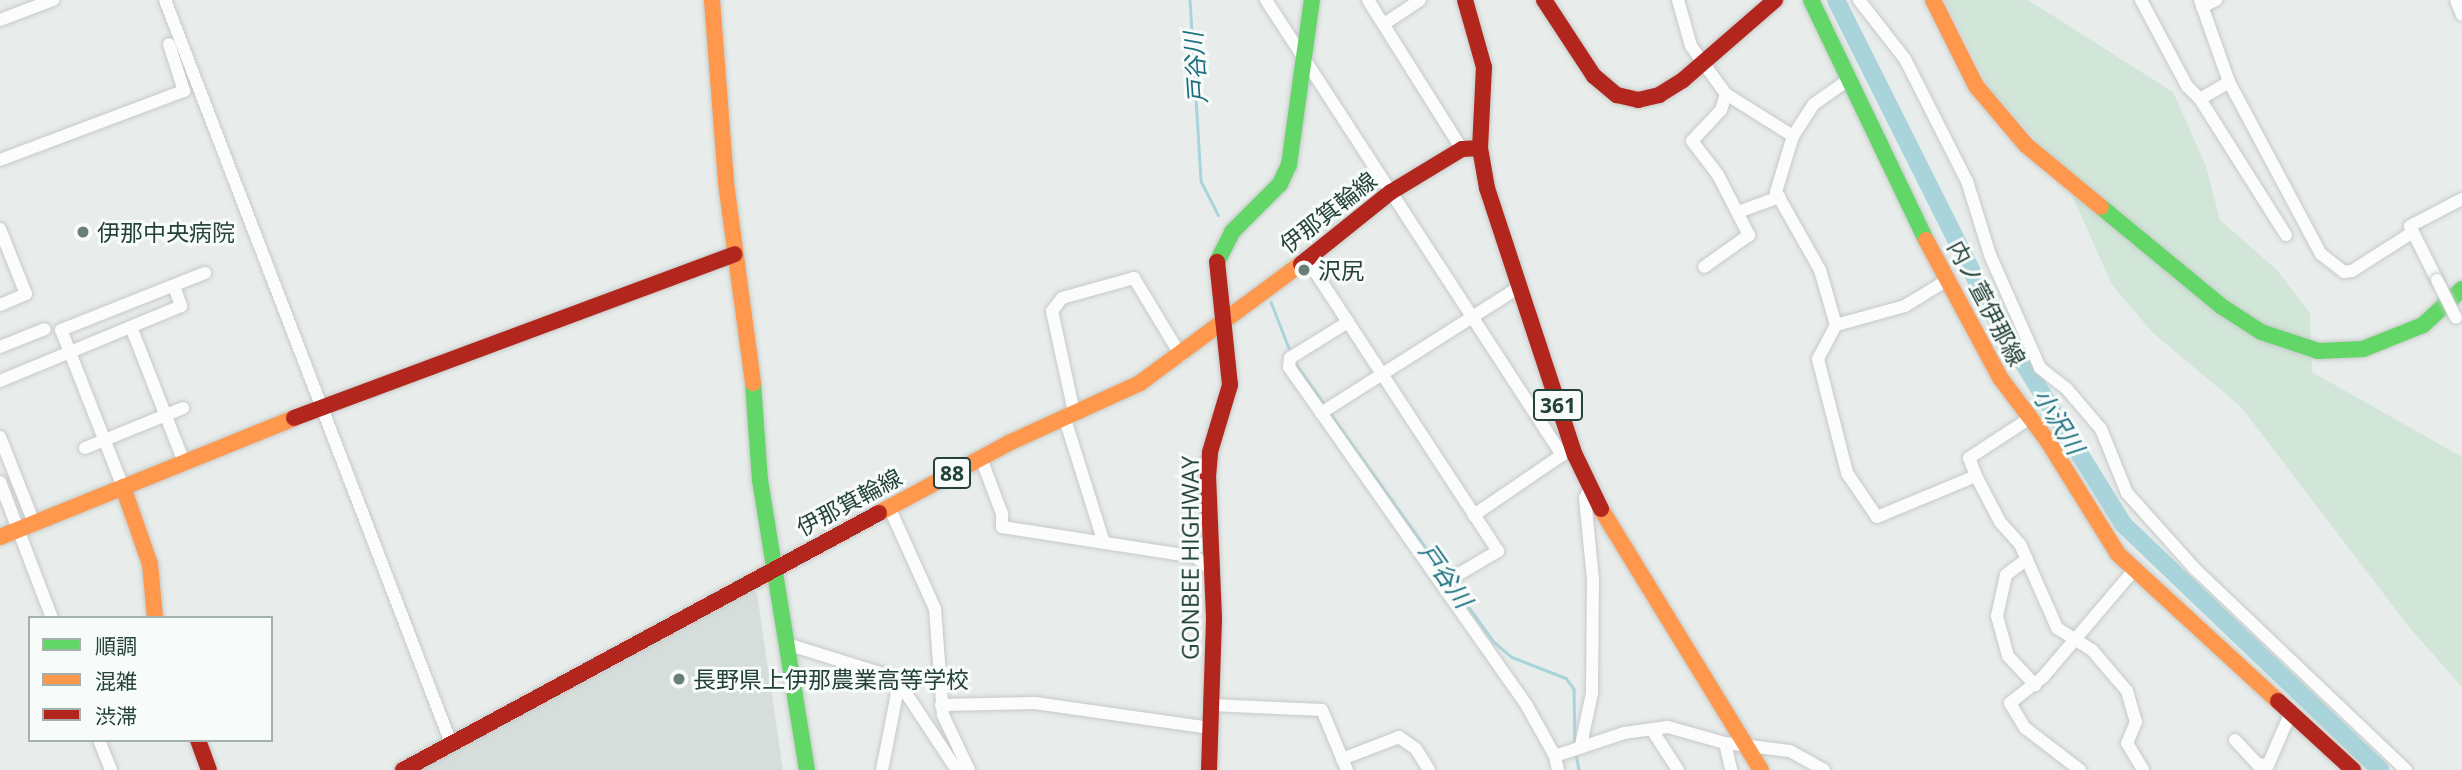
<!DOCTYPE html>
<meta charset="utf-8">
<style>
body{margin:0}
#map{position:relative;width:2462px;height:770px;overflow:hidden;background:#e8edeb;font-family:"Open Sans","Noto Sans JP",sans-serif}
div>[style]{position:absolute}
.built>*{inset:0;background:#d6dedb}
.green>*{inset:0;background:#d1e6d8}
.stream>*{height:2.5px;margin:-1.25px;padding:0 1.25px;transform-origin:1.25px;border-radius:1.25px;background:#a9d4db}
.river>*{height:18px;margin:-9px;padding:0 9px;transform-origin:9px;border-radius:9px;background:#a9d4db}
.roads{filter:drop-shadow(0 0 2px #c5cac8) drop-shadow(0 0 2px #c5cac8)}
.street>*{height:12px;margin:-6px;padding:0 6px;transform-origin:6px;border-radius:6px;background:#fcfcfc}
.fast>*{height:16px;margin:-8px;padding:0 8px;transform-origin:8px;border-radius:8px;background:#63d668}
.slow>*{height:16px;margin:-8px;padding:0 8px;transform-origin:8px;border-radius:8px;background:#ff974d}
.jam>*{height:16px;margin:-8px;padding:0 8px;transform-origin:8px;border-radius:8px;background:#b3261e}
.bridges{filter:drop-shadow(0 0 2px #c5cac8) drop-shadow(0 0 2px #c5cac8)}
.street-bridge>*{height:12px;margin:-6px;padding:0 6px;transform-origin:6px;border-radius:6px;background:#fcfcfc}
.dots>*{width:19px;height:19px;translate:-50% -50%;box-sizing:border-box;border:4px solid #f7fbf9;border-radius:50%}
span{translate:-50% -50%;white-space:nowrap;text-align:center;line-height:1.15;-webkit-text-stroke:6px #f7fbf9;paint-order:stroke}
.shield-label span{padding:2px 5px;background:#f7fbf9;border:2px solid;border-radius:5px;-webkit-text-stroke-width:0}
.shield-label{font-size:21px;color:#24423a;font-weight:700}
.street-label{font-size:23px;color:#24423a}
.poi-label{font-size:23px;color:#24423a}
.left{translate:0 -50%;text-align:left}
.water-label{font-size:24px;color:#1c6f80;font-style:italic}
.legend{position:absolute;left:28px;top:616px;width:245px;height:126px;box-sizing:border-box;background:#f7fbf9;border:2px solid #a3b1ad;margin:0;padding:9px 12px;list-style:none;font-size:21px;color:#24423a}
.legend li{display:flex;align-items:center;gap:14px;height:35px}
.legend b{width:35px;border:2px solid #a3b1ad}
</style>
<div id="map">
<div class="built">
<div style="clip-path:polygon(753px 590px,757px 593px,783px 770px,418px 770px)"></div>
</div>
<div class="green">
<div style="clip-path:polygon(1944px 0,2028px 0,2173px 92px,2206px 166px,2220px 220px,2277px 270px,2310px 313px,2312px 372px,2462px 457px,2462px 687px,2409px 627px,2241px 407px,2152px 332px,2112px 285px,2059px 166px,1988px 86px)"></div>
</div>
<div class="stream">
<div style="left:1190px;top:0;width:181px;rotate:86.5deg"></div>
<div style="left:1201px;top:181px;width:38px;rotate:63deg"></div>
<div style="left:1271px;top:302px;width:49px;rotate:68.6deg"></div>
<div style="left:1296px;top:364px;width:50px;rotate:54.7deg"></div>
<div style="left:1330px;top:413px;width:200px;rotate:54.6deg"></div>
<div style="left:1452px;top:584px;width:72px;rotate:54.1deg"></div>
<div style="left:1494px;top:642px;width:23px;rotate:40deg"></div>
<div style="left:1512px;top:657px;width:58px;rotate:21.3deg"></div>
<div style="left:1566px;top:678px;width:14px;rotate:54deg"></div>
<div style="left:1574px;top:689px;width:58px;rotate:89deg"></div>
<div style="left:1576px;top:753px;width:17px;rotate:80deg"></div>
</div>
<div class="river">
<div style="left:1836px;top:0;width:357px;rotate:63.4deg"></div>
<div style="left:1996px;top:319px;width:241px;rotate:58.2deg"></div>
<div style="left:2123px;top:524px;width:356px;rotate:43.7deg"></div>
</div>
<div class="roads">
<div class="street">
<div style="left:165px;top:0;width:796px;rotate:68.95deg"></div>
<div style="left:1266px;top:0;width:543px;rotate:56.95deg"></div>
<div style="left:1562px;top:455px;width:107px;rotate:145.7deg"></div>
<div style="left:1368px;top:0;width:176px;rotate:57.8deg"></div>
<div style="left:1678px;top:0;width:48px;rotate:74.2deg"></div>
<div style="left:1691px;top:46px;width:59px;rotate:53.9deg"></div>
<div style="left:1726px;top:94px;width:17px;rotate:107deg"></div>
<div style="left:1721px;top:110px;width:42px;rotate:133.1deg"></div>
<div style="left:1692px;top:141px;width:43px;rotate:52.6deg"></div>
<div style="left:1718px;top:175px;width:68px;rotate:62.7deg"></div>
<div style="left:1749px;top:235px;width:55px;rotate:144.6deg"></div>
<div style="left:1859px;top:0;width:75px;rotate:52.1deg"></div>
<div style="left:1905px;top:59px;width:137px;rotate:63.1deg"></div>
<div style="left:1967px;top:181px;width:77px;rotate:72.7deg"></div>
<div style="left:1990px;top:255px;width:124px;rotate:66.1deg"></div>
<div style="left:2040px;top:368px;width:33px;rotate:38deg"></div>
<div style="left:2066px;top:388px;width:54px;rotate:49.5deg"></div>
<div style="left:2101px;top:429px;width:69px;rotate:67.9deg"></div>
<div style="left:2127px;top:493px;width:101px;rotate:48.2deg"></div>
<div style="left:2194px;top:568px;width:293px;rotate:43.6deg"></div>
<div style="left:2141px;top:0;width:98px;rotate:61.9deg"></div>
<div style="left:2187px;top:86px;width:18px;rotate:45deg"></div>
<div style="left:2200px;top:99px;width:34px;rotate:-30deg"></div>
<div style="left:2200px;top:0;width:87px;rotate:70.5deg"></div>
<div style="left:2229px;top:82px;width:195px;rotate:61.9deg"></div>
<div style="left:2321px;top:254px;width:29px;rotate:38deg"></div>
<div style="left:2344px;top:272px;width:8px;rotate:-7deg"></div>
<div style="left:2352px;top:271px;width:72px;rotate:-32.6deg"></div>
<div style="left:2456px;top:0;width:16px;rotate:68deg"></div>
<div style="left:2202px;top:7px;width:16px;rotate:-27deg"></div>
<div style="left:0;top:20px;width:57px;rotate:-20.7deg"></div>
<div style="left:1384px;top:24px;width:43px;rotate:-33.7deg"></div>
<div style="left:1726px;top:94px;width:79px;rotate:32.1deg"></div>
<div style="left:1793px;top:136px;width:59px;rotate:106.9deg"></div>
<div style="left:1776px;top:192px;width:90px;rotate:60.6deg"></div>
<div style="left:1820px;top:270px;width:57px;rotate:73.8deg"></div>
<div style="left:2200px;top:99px;width:161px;rotate:57.7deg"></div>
<div style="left:1793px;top:136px;width:38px;rotate:-57deg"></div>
<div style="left:1814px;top:104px;width:42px;rotate:-35.2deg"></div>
<div style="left:0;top:160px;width:197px;rotate:-20.6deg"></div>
<div style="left:184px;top:91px;width:49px;rotate:-107.7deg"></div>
<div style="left:1738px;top:212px;width:44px;rotate:-20.1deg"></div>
<div style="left:0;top:229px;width:70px;rotate:68.2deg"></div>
<div style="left:26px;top:294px;width:28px;rotate:157deg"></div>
<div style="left:1306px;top:258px;width:77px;rotate:56.7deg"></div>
<div style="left:1348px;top:322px;width:68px;rotate:148.2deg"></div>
<div style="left:1290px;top:358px;width:9px;rotate:96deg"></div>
<div style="left:1289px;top:367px;width:414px;rotate:54.9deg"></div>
<div style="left:1527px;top:706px;width:57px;rotate:60.8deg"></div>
<div style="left:1555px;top:756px;width:14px;rotate:78deg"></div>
<div style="left:1949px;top:279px;width:52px;rotate:148.5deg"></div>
<div style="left:1905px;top:306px;width:72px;rotate:164.6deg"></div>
<div style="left:1836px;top:325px;width:38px;rotate:118deg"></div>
<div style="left:1818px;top:359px;width:118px;rotate:75.7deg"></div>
<div style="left:1847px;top:473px;width:53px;rotate:55.7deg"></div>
<div style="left:1877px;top:517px;width:107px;rotate:-22.5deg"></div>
<div style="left:1976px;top:476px;width:52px;rotate:62.4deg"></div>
<div style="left:2000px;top:522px;width:30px;rotate:48deg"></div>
<div style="left:2020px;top:544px;width:92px;rotate:66.2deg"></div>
<div style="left:2057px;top:628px;width:41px;rotate:32.2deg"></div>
<div style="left:2092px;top:650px;width:54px;rotate:49.5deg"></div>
<div style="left:2127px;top:691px;width:32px;rotate:74deg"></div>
<div style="left:2136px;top:722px;width:23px;rotate:113deg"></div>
<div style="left:2127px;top:743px;width:31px;rotate:59deg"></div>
<div style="left:2437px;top:280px;width:60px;rotate:-116.6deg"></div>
<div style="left:2410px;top:226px;width:59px;rotate:-27.4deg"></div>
<div style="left:1348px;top:322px;width:274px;rotate:56.8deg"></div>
<div style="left:1498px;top:551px;width:65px;rotate:149.5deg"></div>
<div style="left:131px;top:327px;width:145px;rotate:68.6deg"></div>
<div style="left:0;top:347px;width:48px;rotate:-21.8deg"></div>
<div style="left:0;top:381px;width:196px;rotate:-22.5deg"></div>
<div style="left:181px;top:306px;width:21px;rotate:-109deg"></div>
<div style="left:1074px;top:412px;width:103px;rotate:-102.3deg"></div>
<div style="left:1052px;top:311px;width:16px;rotate:-52deg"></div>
<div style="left:1062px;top:298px;width:75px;rotate:-15.5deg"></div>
<div style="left:1134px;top:278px;width:91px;rotate:58.9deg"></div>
<div style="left:1321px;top:413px;width:233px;rotate:-32.4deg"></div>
<div style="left:1064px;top:416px;width:133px;rotate:72.5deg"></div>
<div style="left:0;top:437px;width:92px;rotate:68.4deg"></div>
<div style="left:85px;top:448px;width:106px;rotate:-22.2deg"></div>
<div style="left:981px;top:458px;width:60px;rotate:69.4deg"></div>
<div style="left:1002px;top:514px;width:13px;rotate:90deg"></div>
<div style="left:1002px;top:527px;width:196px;rotate:8.8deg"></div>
<div style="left:1196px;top:557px;width:21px;rotate:41deg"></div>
<div style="left:1976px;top:476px;width:19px;rotate:-111deg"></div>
<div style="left:1969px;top:458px;width:73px;rotate:-33.3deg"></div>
<div style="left:0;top:482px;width:146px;rotate:69.1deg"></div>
<div style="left:123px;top:487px;width:169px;rotate:-111.5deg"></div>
<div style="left:61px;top:330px;width:155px;rotate:-21.6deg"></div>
<div style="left:889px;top:507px;width:112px;rotate:65.7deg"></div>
<div style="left:935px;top:609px;width:106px;rotate:85.7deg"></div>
<div style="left:943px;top:715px;width:61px;rotate:64.7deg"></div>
<div style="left:2027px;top:559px;width:26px;rotate:143deg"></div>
<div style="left:2006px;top:575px;width:42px;rotate:102.4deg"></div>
<div style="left:1997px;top:616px;width:41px;rotate:74.6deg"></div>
<div style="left:2008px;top:656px;width:40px;rotate:47deg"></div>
<div style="left:787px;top:644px;width:114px;rotate:17.3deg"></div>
<div style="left:896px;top:678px;width:110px;rotate:56.5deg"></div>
<div style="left:941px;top:705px;width:94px;rotate:-1.2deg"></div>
<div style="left:1035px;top:703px;width:177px;rotate:8.1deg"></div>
<div style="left:1211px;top:705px;width:111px;rotate:2.6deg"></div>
<div style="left:1322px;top:710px;width:65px;rotate:67.4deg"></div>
<div style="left:1652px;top:730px;width:48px;rotate:57deg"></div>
<div style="left:99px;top:740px;width:32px;rotate:68deg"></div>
<div style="left:2235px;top:740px;width:33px;rotate:47deg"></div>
<div style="left:2257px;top:764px;width:11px;rotate:5deg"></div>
<div style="left:2268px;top:765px;width:58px;rotate:-66.5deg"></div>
<div style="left:1725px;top:743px;width:28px;rotate:77deg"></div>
<div style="left:1581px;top:745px;width:53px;rotate:-78.1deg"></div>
<div style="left:1592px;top:693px;width:113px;rotate:-89.5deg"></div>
<div style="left:1593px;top:580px;width:82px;rotate:-95.6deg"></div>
<div style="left:1585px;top:498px;width:9px;rotate:-63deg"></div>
<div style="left:1555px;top:756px;width:73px;rotate:-18.4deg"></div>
<div style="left:1624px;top:733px;width:44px;rotate:-7.8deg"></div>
<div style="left:1668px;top:727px;width:59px;rotate:15.7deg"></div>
<div style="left:1725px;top:743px;width:65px;rotate:7deg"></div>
<div style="left:1790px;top:751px;width:39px;rotate:29deg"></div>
<div style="left:1342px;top:759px;width:61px;rotate:-21.1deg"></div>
<div style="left:1399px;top:737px;width:21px;rotate:35deg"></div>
<div style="left:1416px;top:749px;width:25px;rotate:58deg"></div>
<div style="left:882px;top:770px;width:89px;rotate:-78.9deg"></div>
<div style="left:2080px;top:770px;width:69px;rotate:-142.6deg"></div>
<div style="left:2025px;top:728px;width:29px;rotate:-121deg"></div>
<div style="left:2010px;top:703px;width:42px;rotate:-38.2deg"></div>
<div style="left:2043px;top:677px;width:140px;rotate:-49.6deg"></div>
</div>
<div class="fast">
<div style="left:1811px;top:0;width:266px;rotate:64.4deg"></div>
<div style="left:2101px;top:207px;width:156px;rotate:39.5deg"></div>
<div style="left:2221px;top:306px;width:48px;rotate:33deg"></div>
<div style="left:2261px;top:332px;width:60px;rotate:18.4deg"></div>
<div style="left:2318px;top:351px;width:45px;rotate:-2.5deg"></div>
<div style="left:2363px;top:349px;width:65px;rotate:-21.8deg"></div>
<div style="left:2423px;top:325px;width:53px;rotate:-42.7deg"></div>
<div style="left:1217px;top:262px;width:34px;rotate:-63deg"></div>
<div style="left:1232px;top:232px;width:68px;rotate:-45deg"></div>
<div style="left:1280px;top:184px;width:21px;rotate:-65deg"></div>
<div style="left:1289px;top:165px;width:167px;rotate:-82.1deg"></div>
<div style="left:753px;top:383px;width:97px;rotate:85.9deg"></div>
<div style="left:760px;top:480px;width:294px;rotate:80.8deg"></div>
</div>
<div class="slow">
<div style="left:712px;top:0;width:184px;rotate:85.6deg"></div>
<div style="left:726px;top:183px;width:202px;rotate:82.3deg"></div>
<div style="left:1933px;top:0;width:96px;rotate:63.4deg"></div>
<div style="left:1976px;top:86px;width:77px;rotate:49.7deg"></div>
<div style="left:2026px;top:145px;width:97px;rotate:39.6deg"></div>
<div style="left:1926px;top:240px;width:158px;rotate:61.7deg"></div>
<div style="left:2001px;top:379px;width:76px;rotate:53deg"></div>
<div style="left:2047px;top:440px;width:134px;rotate:58.1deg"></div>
<div style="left:2118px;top:554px;width:217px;rotate:42.6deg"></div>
<div style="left:123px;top:487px;width:82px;rotate:70.7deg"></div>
<div style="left:150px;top:564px;width:54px;rotate:84.7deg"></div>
<div style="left:1601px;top:509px;width:306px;rotate:58.5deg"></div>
<div style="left:879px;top:513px;width:148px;rotate:-28.3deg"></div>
<div style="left:1009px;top:443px;width:144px;rotate:-24.6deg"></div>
<div style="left:1140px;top:383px;width:200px;rotate:-36.5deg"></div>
<div style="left:0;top:537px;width:317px;rotate:-22deg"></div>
</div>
<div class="jam">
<div style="left:1465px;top:0;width:70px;rotate:74.2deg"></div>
<div style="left:1484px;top:67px;width:81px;rotate:92.8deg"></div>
<div style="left:1480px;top:148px;width:41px;rotate:80.1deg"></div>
<div style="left:1487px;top:188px;width:281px;rotate:71.8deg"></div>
<div style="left:1575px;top:455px;width:60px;rotate:64.3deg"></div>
<div style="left:1544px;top:0;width:91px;rotate:56.7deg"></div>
<div style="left:1594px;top:76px;width:30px;rotate:40deg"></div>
<div style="left:1617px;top:95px;width:22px;rotate:13deg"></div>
<div style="left:1638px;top:100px;width:22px;rotate:-13deg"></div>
<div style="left:1659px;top:95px;width:28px;rotate:-32deg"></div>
<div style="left:1683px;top:80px;width:122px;rotate:-41deg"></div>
<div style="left:1301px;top:264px;width:115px;rotate:-38.7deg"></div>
<div style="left:1391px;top:192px;width:83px;rotate:-31.2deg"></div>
<div style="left:1462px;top:149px;width:18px;rotate:-3deg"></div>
<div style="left:294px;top:418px;width:470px;rotate:-20.4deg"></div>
<div style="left:2278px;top:701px;width:102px;rotate:42.6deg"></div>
<div style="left:198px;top:740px;width:32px;rotate:70deg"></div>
<div style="left:403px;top:770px;width:541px;rotate:-28.37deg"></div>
<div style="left:1209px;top:770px;width:152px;rotate:-88.1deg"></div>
<div style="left:1214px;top:618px;width:141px;rotate:-92.4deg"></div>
<div style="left:1208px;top:477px;width:25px;rotate:-85deg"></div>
<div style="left:1210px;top:452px;width:70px;rotate:-73.4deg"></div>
<div style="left:1230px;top:385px;width:124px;rotate:-96deg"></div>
</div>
</div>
<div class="bridges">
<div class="street-bridge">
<div style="left:2437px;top:280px;width:42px;rotate:63.4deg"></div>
</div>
</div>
<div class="dots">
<div style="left:83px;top:232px;background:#697e78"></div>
<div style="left:1304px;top:270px;background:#697e78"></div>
<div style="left:679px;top:679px;background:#697e78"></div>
</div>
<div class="shield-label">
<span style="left:1558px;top:405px">361</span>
<span style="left:952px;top:473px">88</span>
</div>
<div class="street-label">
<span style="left:1328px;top:212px;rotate:-38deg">伊那箕輪線</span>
<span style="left:1987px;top:303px;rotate:62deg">内ノ萱伊那線</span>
<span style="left:849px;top:502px;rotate:-28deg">伊那箕輪線</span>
<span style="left:1190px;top:558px;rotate:-90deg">GONBEE HIGHWAY</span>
</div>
<div class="poi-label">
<span class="left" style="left:97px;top:232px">伊那中央病院</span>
<span class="left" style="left:1318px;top:270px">沢尻</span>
<span class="left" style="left:693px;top:679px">長野県上伊那農業高等学校</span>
</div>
<div class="water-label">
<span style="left:1195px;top:68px;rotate:-94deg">戸谷川</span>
<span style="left:2059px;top:421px;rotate:58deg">小沢川</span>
<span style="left:1446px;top:575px;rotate:55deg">戸谷川</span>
</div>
<ul class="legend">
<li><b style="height:9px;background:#63d668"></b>順調</li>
<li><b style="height:9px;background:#ff974d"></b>混雑</li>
<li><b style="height:9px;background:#b3261e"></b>渋滞</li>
</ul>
</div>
